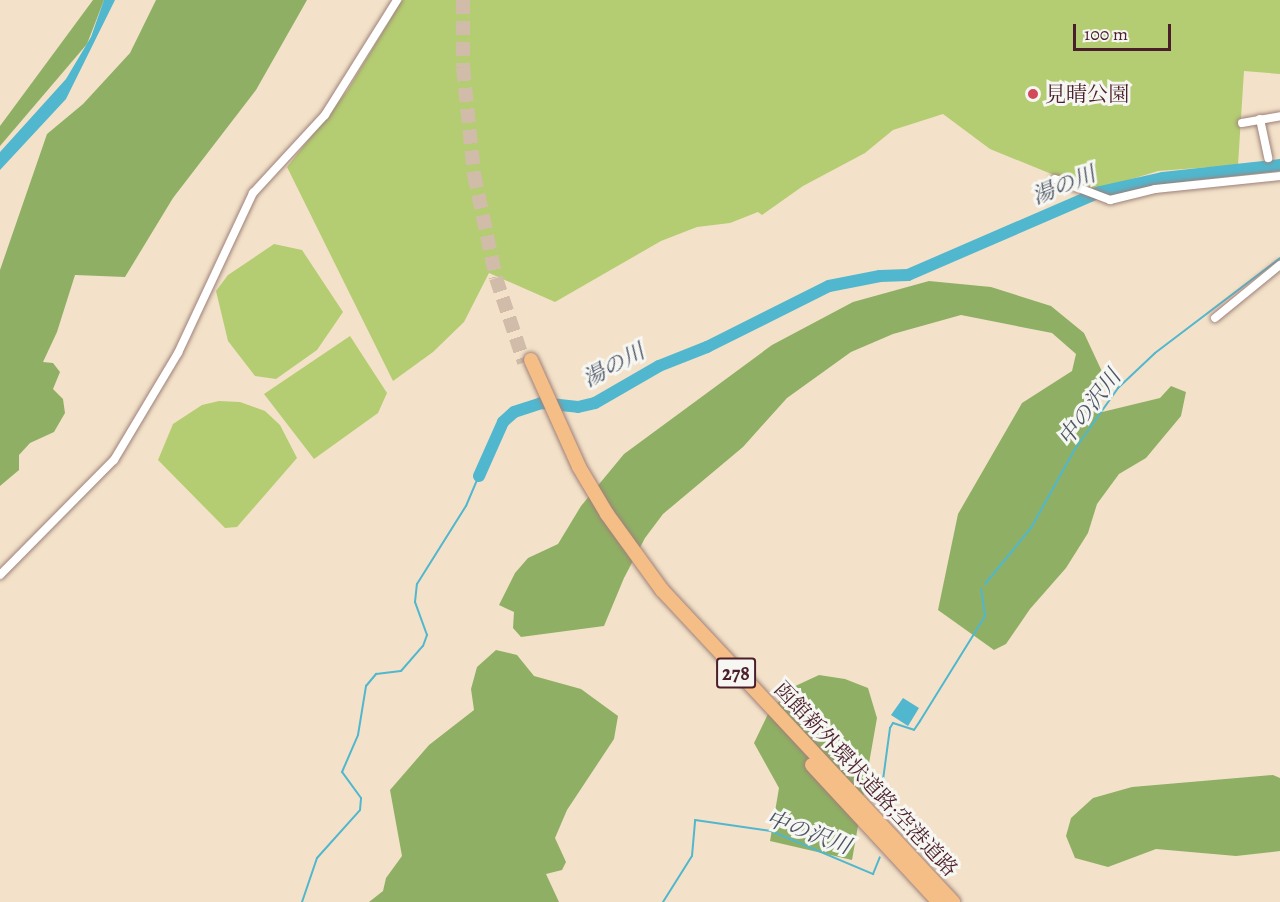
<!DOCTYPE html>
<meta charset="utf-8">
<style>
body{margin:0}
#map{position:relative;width:1280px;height:902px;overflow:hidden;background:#f3e2c9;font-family:Alegreya,"Noto Serif JP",serif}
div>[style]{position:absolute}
.green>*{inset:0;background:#b4cd72}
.forest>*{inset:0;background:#8fb064}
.water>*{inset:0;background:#50b7ce}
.stream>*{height:2px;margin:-1px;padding:0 1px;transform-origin:1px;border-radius:1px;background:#50b7ce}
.river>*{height:12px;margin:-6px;padding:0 6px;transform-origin:6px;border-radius:6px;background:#50b7ce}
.highway-tunnel>*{height:14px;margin-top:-7px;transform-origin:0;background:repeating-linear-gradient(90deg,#d1bba9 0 14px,transparent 0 21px)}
.roads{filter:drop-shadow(0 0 2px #9e807a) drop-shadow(0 0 2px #9e807a)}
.street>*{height:8px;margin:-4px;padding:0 4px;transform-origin:4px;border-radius:4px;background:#fff}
.highway>*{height:14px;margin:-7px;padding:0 7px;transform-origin:7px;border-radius:7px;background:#f6be87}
.dots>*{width:16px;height:16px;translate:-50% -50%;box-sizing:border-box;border:3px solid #f6f6f2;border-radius:50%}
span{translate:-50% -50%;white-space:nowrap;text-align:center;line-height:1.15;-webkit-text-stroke:6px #f6f6f2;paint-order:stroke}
.shield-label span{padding:2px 4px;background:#f6f6f2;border:2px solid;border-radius:4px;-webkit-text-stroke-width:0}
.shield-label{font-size:20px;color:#4a1f2b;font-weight:700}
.poi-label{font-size:21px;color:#4a1f2b}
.left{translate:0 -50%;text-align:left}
.street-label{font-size:21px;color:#4a1f2b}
.water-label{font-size:22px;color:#4c5464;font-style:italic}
.scale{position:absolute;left:1073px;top:24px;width:98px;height:27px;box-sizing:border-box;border:3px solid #4a1f2b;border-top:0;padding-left:8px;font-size:18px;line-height:21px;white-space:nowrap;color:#4a1f2b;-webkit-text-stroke:4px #f6f6f2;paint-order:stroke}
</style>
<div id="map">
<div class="green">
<div style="clip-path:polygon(402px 0,1280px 0,1280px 74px,1244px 71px,1238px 165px,1158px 171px,1093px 191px,990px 149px,943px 114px,893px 130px,865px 153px,803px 186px,762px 215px,758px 212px,730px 223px,697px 227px,661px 241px,555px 302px,489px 273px,464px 322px,433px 352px,393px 381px,287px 167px,347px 91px)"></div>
<div style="clip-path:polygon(274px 244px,302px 250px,343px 312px,317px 350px,276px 379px,255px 376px,228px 341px,216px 291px,228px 275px)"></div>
<div style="clip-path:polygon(350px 336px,387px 393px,378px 413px,314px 459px,264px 394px)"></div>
<div style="clip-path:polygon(219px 401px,240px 402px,265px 411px,280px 425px,297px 458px,237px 527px,225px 528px,158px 460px,173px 424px,202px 405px)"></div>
</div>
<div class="forest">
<div style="clip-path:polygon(93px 0,104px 0,87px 44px,0 146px,0 126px)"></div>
<div style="clip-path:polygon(156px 0,307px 0,256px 90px,173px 198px,125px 277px,75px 275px,57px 332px,43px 362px,53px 363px,60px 372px,53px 389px,63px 399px,65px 413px,54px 432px,30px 443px,19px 455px,19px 470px,0 486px,0 270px,47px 134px,83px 104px,130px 53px)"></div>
<div style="clip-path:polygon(929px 281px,991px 287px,1051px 306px,1084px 333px,1105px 378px,1098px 413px,1160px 398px,1171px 386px,1186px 392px,1181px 416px,1146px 458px,1119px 474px,1097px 504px,1088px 533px,1066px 568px,1030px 609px,1006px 644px,994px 650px,938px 610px,958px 514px,1022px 403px,1072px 371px,1076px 354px,1052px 333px,961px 315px,893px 334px,851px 352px,787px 398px,743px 447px,663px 514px,645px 538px,624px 578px,604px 626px,521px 637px,513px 628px,514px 612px,499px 605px,515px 573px,528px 558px,558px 544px,581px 506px,624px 454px,772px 345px,853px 302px)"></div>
<div style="clip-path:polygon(496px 650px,517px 655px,534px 676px,581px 689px,618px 716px,614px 739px,567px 810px,555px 838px,566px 862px,562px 870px,546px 874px,559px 902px,369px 902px,383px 891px,386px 878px,402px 856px,390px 790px,429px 745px,474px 710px,471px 689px,477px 667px)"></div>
<div style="clip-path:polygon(819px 675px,845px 679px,868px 688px,877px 718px,852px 860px,770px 841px,779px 788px,754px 743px,768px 714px,791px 688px)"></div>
<div style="clip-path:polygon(1273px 775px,1280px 778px,1280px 851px,1236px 856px,1156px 849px,1108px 867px,1075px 858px,1066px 836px,1071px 818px,1093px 798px,1132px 787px)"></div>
</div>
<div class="water">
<div style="clip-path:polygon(104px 0,115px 0,66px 99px,0 170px,0 152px,66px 79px,91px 37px)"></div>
<div style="clip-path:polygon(903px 698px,919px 708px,908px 726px,891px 715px)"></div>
</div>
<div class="stream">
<div style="left:985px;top:584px;width:72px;rotate:-50.6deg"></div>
<div style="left:1031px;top:528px;width:90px;rotate:-60.9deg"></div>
<div style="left:1075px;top:449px;width:75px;rotate:-54.8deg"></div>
<div style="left:1118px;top:388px;width:51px;rotate:-43.4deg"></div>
<div style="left:1155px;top:353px;width:157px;rotate:-37.2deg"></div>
<div style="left:880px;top:802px;width:75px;rotate:-82.3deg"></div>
<div style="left:890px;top:728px;width:6px;rotate:-59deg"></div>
<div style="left:893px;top:723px;width:22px;rotate:18deg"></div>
<div style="left:914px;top:730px;width:11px;rotate:-56deg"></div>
<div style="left:920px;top:721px;width:123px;rotate:-58.2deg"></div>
<div style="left:985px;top:616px;width:27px;rotate:-98deg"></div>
<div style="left:302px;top:902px;width:46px;rotate:-71.2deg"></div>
<div style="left:317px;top:858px;width:64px;rotate:-48.1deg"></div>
<div style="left:360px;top:810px;width:12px;rotate:-85deg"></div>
<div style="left:361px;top:798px;width:32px;rotate:-126deg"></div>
<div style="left:342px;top:772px;width:40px;rotate:-66.6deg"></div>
<div style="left:358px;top:735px;width:50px;rotate:-80.7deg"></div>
<div style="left:366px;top:686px;width:16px;rotate:-50deg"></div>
<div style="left:376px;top:674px;width:25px;rotate:-7deg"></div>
<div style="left:401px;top:671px;width:33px;rotate:-49deg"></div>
<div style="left:423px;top:646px;width:12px;rotate:-70deg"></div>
<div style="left:427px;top:635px;width:35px;rotate:-110deg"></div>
<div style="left:415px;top:602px;width:18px;rotate:-84deg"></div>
<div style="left:417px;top:584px;width:92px;rotate:-57.9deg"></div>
<div style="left:466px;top:506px;width:33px;rotate:-67deg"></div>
<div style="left:663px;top:902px;width:54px;rotate:-57.8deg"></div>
<div style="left:692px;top:856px;width:36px;rotate:-85deg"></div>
<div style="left:695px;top:820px;width:77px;rotate:8.2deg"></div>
<div style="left:771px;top:831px;width:111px;rotate:22.9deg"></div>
<div style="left:873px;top:874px;width:18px;rotate:-68deg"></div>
</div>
<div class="river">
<div style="left:479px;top:476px;width:59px;rotate:-66deg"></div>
<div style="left:503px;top:422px;width:15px;rotate:-42deg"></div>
<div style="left:514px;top:412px;width:28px;rotate:-18deg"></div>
<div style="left:541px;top:403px;width:37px;rotate:6deg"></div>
<div style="left:578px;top:407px;width:17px;rotate:-13deg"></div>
<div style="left:595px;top:403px;width:74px;rotate:-30deg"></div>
<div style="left:659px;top:366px;width:52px;rotate:-21.6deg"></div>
<div style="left:707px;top:347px;width:136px;rotate:-26.6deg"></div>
<div style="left:829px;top:286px;width:52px;rotate:-11.1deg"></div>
<div style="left:880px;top:276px;width:28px;rotate:-2deg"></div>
<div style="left:908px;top:275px;width:209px;rotate:-23.4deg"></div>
<div style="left:1100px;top:192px;width:65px;rotate:-12.5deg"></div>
<div style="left:1163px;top:178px;width:118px;rotate:-6.3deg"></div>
</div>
<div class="highway-tunnel">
<div style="left:463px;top:0;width:67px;rotate:90deg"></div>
<div style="left:463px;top:67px;width:108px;rotate:84.1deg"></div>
<div style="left:474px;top:174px;width:106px;rotate:78.1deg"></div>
<div style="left:496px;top:278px;width:89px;rotate:71.6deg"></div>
</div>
<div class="roads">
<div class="street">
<div style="left:1260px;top:119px;width:40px;rotate:78deg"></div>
<div style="left:1242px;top:123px;width:39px;rotate:-10deg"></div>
<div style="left:1055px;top:179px;width:59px;rotate:20.9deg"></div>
<div style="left:1110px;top:200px;width:46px;rotate:-13.7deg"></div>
<div style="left:1155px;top:189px;width:126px;rotate:-5.9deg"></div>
<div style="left:1215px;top:318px;width:84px;rotate:-39.2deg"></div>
<div style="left:0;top:575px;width:162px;rotate:-45.3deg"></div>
<div style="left:114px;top:460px;width:125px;rotate:-59.1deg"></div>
<div style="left:178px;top:353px;width:177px;rotate:-64.9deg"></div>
<div style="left:253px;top:193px;width:106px;rotate:-47.3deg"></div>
<div style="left:325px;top:115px;width:136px;rotate:-57.9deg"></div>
</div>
<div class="highway">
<div style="left:531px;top:360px;width:117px;rotate:65.8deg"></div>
<div style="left:579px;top:467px;width:55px;rotate:59.2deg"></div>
<div style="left:607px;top:514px;width:94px;rotate:54.1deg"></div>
<div style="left:662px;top:590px;width:427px;rotate:47deg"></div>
<div style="left:812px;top:765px;width:187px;rotate:47.2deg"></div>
</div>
</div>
<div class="dots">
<div style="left:1033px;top:94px;background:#d1495b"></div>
</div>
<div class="shield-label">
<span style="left:736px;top:673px">278</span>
</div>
<div class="poi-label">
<span class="left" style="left:1045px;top:94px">見晴公園</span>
</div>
<div class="street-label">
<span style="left:866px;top:779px;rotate:47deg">函館新外環状道路;空港道路</span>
</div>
<div class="water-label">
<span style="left:1064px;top:186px;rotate:-22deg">湯の川</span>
<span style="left:614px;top:366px;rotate:-28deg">湯の川</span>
<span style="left:1090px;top:408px;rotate:-53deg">中の沢川</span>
<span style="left:808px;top:833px;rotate:20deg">中の沢川</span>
</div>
<div class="scale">100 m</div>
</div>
